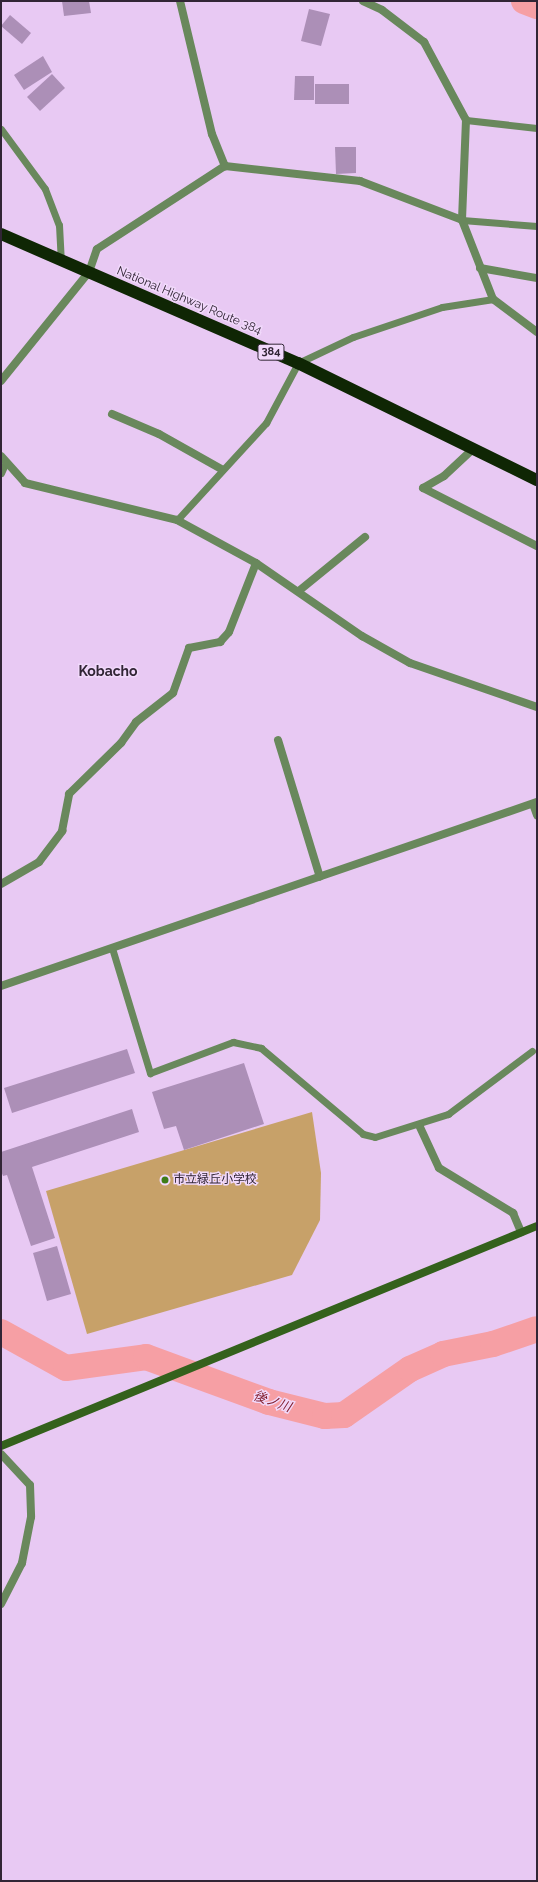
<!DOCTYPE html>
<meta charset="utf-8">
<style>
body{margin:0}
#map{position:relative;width:538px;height:1882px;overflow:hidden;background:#e8c9f3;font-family:Raleway,"Noto Sans JP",sans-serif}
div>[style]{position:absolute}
.green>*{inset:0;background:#c7a169}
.river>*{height:26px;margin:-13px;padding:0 13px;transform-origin:13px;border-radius:13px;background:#f69fa4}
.building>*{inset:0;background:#ac8fb7}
.lane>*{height:7px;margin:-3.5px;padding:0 3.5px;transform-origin:3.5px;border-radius:3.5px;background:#69885c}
.street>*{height:8px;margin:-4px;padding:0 4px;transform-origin:4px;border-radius:4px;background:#69885c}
.secondary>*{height:8px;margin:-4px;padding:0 4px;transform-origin:4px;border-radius:4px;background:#34611c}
.highway>*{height:12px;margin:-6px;padding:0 6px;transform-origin:6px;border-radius:6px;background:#0f2604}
.dots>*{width:11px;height:11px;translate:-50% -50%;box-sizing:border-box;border:2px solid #f1d9fb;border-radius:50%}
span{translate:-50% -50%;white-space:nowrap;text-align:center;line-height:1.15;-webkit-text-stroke:3px #f1d9fb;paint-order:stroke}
.shield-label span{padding:1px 3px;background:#f1d9fb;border:1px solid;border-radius:3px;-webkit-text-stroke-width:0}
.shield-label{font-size:11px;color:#312535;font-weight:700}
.street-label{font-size:12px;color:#312535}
.poi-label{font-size:12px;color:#312535}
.left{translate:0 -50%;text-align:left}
.water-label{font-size:13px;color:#821f2f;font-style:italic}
.quarter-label{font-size:14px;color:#312535;font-weight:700}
.frame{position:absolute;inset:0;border:2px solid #312535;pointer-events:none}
</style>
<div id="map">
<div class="green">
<div style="clip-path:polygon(312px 1112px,321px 1173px,320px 1220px,292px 1275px,87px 1334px,46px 1191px)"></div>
</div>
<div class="river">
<div style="left:524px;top:1px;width:14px;rotate:21deg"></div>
<div style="left:1px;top:1332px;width:74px;rotate:29deg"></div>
<div style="left:66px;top:1368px;width:81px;rotate:-7.8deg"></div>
<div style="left:146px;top:1357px;width:131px;rotate:20.1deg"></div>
<div style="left:269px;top:1402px;width:58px;rotate:14deg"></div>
<div style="left:325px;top:1416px;width:19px;rotate:-3deg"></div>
<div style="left:344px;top:1415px;width:80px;rotate:-34.9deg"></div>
<div style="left:410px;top:1369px;width:36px;rotate:-24deg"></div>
<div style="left:443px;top:1354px;width:51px;rotate:-11.3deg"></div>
<div style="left:493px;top:1344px;width:46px;rotate:-18.8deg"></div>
</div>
<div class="building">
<div style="clip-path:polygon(62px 1px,89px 1px,91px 13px,64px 16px)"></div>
<div style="clip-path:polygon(309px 9px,330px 14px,321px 46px,301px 41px)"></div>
<div style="clip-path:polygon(10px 15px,31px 33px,22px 44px,1px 26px)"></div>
<div style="clip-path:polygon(43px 56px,52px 72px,24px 90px,14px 75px)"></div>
<div style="clip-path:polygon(52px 74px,65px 88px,40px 111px,27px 97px)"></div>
<div style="clip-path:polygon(295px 76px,314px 76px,314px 100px,294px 100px)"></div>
<div style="clip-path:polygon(315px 84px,349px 84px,349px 104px,315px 104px)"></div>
<div style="clip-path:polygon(335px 147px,356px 147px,356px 173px,336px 174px)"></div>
<div style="clip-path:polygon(127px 1049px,135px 1073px,12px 1113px,4px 1088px)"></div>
<div style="clip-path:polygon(244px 1063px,264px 1124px,184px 1150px,176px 1126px,164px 1129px,152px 1092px)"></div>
<div style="clip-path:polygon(132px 1109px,139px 1132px,32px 1167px,55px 1238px,31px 1246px,7px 1175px,3px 1176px,1px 1171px,1px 1152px)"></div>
<div style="clip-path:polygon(57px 1246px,71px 1294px,47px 1301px,33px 1253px)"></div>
</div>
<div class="lane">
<div style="left:466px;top:120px;width:71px;rotate:6.4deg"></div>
<div style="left:1px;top:129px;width:74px;rotate:53.7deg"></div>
<div style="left:45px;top:189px;width:39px;rotate:69deg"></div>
<div style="left:59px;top:225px;width:35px;rotate:87deg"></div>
<div style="left:462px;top:220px;width:75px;rotate:4.6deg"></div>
<div style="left:1px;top:473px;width:12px;rotate:-66deg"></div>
<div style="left:177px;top:520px;width:132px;rotate:-47.5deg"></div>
<div style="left:266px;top:423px;width:68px;rotate:-61.9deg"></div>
<div style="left:298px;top:363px;width:61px;rotate:-25.3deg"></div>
<div style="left:353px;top:337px;width:94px;rotate:-18.6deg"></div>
<div style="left:442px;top:307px;width:52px;rotate:-8.9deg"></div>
<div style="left:112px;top:948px;width:131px;rotate:73.1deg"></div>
<div style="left:150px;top:1073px;width:89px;rotate:-20.5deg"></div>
<div style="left:233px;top:1042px;width:29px;rotate:12deg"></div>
<div style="left:261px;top:1048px;width:133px;rotate:40.1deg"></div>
<div style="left:363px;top:1134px;width:12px;rotate:14deg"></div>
<div style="left:375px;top:1137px;width:77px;rotate:-17.5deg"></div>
<div style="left:448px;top:1114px;width:105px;rotate:-36.9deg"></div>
</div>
<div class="street">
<div style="left:180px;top:1px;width:137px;rotate:76.5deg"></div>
<div style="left:212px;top:134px;width:35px;rotate:68deg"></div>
<div style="left:363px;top:1px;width:21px;rotate:25deg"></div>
<div style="left:382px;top:10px;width:53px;rotate:37.3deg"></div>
<div style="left:424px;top:42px;width:89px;rotate:61.7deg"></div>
<div style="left:466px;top:120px;width:100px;rotate:92.3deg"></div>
<div style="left:462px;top:220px;width:85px;rotate:68.6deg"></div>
<div style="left:493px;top:299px;width:55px;rotate:36.9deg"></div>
<div style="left:480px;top:268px;width:58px;rotate:10deg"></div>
<div style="left:1px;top:381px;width:140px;rotate:-51.1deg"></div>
<div style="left:89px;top:272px;width:24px;rotate:-71deg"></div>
<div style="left:97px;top:249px;width:153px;rotate:-33deg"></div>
<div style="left:225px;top:166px;width:136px;rotate:6.3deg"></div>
<div style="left:360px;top:181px;width:109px;rotate:20.9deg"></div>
<div style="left:112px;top:414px;width:51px;rotate:23.1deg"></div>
<div style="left:159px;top:434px;width:73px;rotate:29.4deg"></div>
<div style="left:474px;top:448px;width:41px;rotate:137deg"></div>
<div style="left:444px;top:476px;width:24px;rotate:150deg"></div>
<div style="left:423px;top:488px;width:128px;rotate:27deg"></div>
<div style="left:1px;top:456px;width:36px;rotate:48deg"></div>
<div style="left:25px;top:483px;width:156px;rotate:13.7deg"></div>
<div style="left:177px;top:520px;width:90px;rotate:28.6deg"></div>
<div style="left:256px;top:563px;width:129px;rotate:34.6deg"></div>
<div style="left:362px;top:636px;width:55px;rotate:29.4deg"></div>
<div style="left:410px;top:663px;width:134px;rotate:19.1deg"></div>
<div style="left:300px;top:590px;width:84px;rotate:-39.2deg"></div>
<div style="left:278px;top:740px;width:143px;rotate:73deg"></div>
<div style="left:533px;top:804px;width:12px;rotate:70deg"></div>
<div style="left:1px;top:884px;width:44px;rotate:-30.1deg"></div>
<div style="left:39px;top:862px;width:39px;rotate:-53deg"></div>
<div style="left:62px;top:831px;width:38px;rotate:-79deg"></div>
<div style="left:69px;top:794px;width:73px;rotate:-44.4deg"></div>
<div style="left:121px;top:743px;width:26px;rotate:-54deg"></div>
<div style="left:136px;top:722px;width:47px;rotate:-38.1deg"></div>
<div style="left:173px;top:693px;width:48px;rotate:-70.4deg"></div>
<div style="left:189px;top:648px;width:32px;rotate:-11deg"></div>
<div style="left:220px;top:642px;width:13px;rotate:-48deg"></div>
<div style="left:229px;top:632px;width:74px;rotate:-68.6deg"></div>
<div style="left:1px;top:986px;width:567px;rotate:-18.95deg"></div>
<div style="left:419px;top:1125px;width:47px;rotate:65.1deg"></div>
<div style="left:439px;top:1168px;width:87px;rotate:31.3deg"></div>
<div style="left:513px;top:1213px;width:21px;rotate:67deg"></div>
<div style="left:1px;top:1454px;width:42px;rotate:46.9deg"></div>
<div style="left:30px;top:1485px;width:32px;rotate:88deg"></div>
<div style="left:31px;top:1517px;width:47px;rotate:101.1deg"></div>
<div style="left:22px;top:1563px;width:46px;rotate:117.1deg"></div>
</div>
<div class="secondary">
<div style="left:1px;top:1446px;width:579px;rotate:-22.32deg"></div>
</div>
<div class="highway">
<div style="left:1px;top:234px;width:324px;rotate:23.5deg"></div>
<div style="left:298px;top:363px;width:266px;rotate:26.1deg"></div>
</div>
<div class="dots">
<div style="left:165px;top:1180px;background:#3e7c18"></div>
</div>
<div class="shield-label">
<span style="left:271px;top:352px">384</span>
</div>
<div class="street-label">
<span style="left:189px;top:301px;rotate:23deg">National Highway Route 384</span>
</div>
<div class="poi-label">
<span class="left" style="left:173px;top:1180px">市立緑丘小学校</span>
</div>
<div class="water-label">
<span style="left:272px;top:1402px;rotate:19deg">後ノ川</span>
</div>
<div class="quarter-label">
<span style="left:108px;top:671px">Kobacho</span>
</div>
<div class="frame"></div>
</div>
